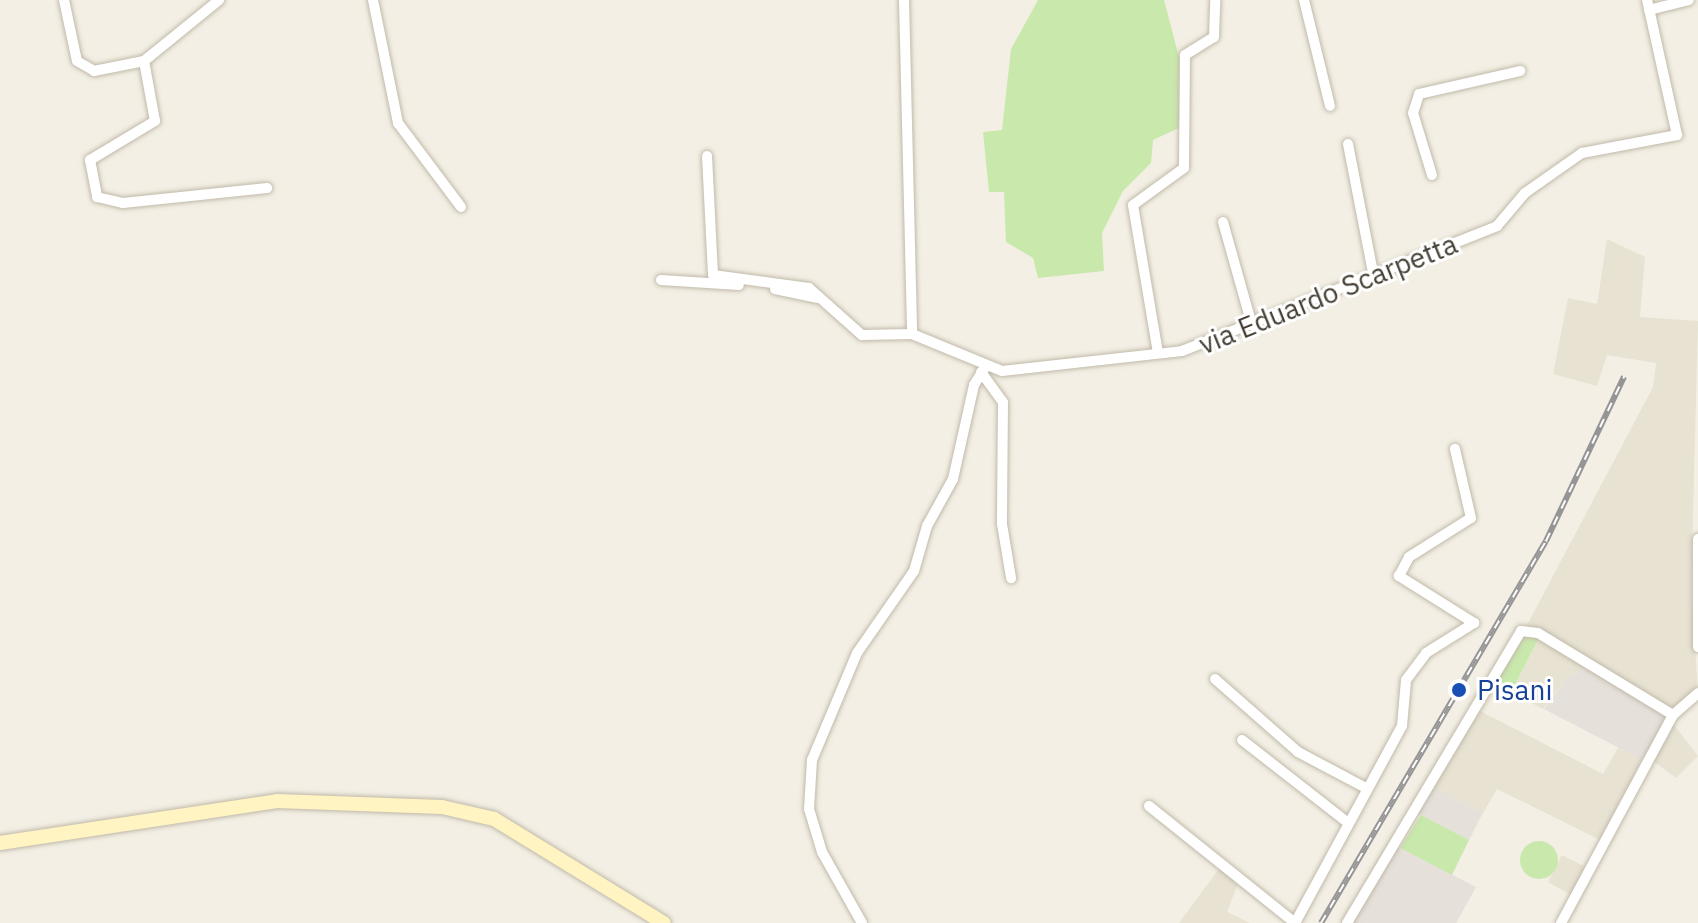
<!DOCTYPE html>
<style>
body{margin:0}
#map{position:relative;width:1698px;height:923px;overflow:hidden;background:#f3efe4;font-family:"IBM Plex Sans",sans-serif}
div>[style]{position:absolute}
.residential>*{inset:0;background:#e7e2d2}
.industrial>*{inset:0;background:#e5e0da}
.green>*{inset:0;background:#c9e8ac}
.round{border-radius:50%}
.roads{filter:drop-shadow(0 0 2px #c1baaa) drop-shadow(0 0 2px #c1baaa)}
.street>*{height:10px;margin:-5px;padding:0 5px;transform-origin:5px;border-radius:5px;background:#fff}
.secondary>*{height:14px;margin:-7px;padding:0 7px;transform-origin:7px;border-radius:7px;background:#fff4c2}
.rail>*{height:6px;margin-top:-3px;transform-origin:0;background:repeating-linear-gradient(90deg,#fff 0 9px,#959595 0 18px);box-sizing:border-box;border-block:2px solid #959595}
.dots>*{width:22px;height:22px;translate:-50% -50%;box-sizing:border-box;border:4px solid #fff;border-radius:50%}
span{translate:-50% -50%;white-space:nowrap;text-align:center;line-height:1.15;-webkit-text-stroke:6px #fff;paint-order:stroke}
.street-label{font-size:28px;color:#453f34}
.transit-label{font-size:28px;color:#164399}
.left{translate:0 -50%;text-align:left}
</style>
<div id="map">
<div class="residential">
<div style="clip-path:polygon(1607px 239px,1645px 257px,1640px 317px,1698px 321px,1691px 591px,1698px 691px,1673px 713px,1526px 627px,1653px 387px,1656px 363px,1607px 355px,1597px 386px,1553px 374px,1568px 298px,1597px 304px)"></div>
<div style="clip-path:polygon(1540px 636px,1591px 664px,1567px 678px,1543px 709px,1519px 696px,1515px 686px)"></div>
<div style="clip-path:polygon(1476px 709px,1603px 774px,1618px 748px,1642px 760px,1600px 840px,1497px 789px,1483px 813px,1431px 786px)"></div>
<div style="clip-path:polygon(1671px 721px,1698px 756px,1676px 778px,1648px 757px)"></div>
<div style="clip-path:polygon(1562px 855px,1588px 868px,1573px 896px,1548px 882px)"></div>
<div style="clip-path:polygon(1221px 866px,1239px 881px,1227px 912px,1250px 923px,1179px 923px)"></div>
</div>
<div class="industrial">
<div style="clip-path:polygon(1591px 664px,1669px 716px,1642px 760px,1544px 709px,1567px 678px)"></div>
<div style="clip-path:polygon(1431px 786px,1483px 813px,1469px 840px,1415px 812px)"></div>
<div style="clip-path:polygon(1388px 842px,1476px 887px,1456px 923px,1342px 923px)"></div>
</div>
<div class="green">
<div style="clip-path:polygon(1038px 0,1164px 0,1179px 57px,1181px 127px,1153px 140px,1151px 163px,1123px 191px,1102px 233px,1104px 271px,1038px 278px,1033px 258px,1006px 242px,1004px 192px,989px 192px,983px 132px,1002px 130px,1011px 49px)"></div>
<div style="clip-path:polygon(1520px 635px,1540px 636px,1515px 685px,1519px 696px,1494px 684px)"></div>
<div style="clip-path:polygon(1421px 815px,1469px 840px,1452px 875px,1400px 848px)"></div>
<div class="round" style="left:1520px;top:841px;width:38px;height:38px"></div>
</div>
<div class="roads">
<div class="street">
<div style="left:64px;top:0;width:62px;rotate:78deg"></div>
<div style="left:77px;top:61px;width:20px;rotate:30deg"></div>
<div style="left:94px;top:71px;width:51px;rotate:-11.3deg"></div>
<div style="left:144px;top:61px;width:97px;rotate:-39.1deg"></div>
<div style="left:373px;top:0;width:126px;rotate:78.5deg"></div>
<div style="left:398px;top:123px;width:105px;rotate:53.1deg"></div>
<div style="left:904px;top:0;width:334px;rotate:88.6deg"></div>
<div style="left:1304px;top:0;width:109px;rotate:76.2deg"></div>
<div style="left:1649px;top:10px;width:41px;rotate:-14deg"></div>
<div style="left:144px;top:61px;width:61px;rotate:79.6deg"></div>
<div style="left:155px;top:121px;width:76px;rotate:149deg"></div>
<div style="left:90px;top:160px;width:38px;rotate:79deg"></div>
<div style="left:97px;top:197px;width:27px;rotate:13deg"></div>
<div style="left:123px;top:203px;width:145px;rotate:-5.9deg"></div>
<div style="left:1348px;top:144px;width:131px;rotate:79deg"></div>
<div style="left:707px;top:156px;width:119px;rotate:87.1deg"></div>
<div style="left:713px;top:275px;width:97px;rotate:7.7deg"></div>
<div style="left:809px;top:288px;width:71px;rotate:41.6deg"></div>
<div style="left:862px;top:335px;width:50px;rotate:-1.1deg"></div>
<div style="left:912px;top:334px;width:97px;rotate:22.3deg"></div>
<div style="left:1002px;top:371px;width:181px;rotate:-6.3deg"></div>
<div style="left:1182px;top:351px;width:339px;rotate:-21.6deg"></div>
<div style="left:1497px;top:226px;width:43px;rotate:-49.7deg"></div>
<div style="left:1525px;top:193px;width:70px;rotate:-35.1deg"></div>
<div style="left:1582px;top:153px;width:97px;rotate:-10.7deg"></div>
<div style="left:1677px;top:135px;width:138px;rotate:-102.5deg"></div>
<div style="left:1432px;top:175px;width:65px;rotate:-107deg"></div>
<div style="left:1413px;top:113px;width:20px;rotate:-72deg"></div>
<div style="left:1419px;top:94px;width:104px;rotate:-12.8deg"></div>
<div style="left:1223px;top:222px;width:107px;rotate:74.3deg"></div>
<div style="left:661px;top:280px;width:78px;rotate:3.7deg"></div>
<div style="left:775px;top:289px;width:44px;rotate:11.8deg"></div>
<div style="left:1158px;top:353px;width:150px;rotate:-99.6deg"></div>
<div style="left:1133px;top:205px;width:63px;rotate:-36deg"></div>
<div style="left:1184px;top:168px;width:113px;rotate:-89.5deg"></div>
<div style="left:1185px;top:55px;width:34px;rotate:-32deg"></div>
<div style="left:1214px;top:37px;width:37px;rotate:-88deg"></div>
<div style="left:981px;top:372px;width:37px;rotate:54deg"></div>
<div style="left:1003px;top:402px;width:122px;rotate:90.5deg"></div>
<div style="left:1002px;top:524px;width:55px;rotate:80.5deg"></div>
<div style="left:1698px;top:539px;width:108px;rotate:90deg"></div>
<div style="left:1215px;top:679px;width:111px;rotate:41.3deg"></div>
<div style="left:1298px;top:752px;width:75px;rotate:27.9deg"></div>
<div style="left:1242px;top:740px;width:133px;rotate:38deg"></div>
<div style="left:1149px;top:806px;width:187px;rotate:38.7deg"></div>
<div style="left:862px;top:923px;width:81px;rotate:-119.4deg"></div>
<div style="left:822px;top:852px;width:45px;rotate:-106.8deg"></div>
<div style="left:809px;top:809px;width:49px;rotate:-86.5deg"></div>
<div style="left:812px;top:760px;width:116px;rotate:-67.2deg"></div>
<div style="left:857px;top:653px;width:100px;rotate:-55.2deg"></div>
<div style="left:914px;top:571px;width:47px;rotate:-73.9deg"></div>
<div style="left:927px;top:526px;width:54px;rotate:-61deg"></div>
<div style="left:953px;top:479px;width:96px;rotate:-77.4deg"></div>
<div style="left:974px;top:385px;width:22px;rotate:-58deg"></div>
<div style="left:1295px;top:923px;width:224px;rotate:-61.5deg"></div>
<div style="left:1402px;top:726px;width:46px;rotate:-85deg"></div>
<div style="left:1406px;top:680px;width:34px;rotate:-53deg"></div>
<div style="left:1426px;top:653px;width:57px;rotate:-32deg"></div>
<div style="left:1474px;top:623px;width:89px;rotate:-147.9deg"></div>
<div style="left:1399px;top:576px;width:21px;rotate:-62deg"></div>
<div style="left:1409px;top:557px;width:73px;rotate:-32.2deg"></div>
<div style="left:1471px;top:518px;width:71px;rotate:-103.1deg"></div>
<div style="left:1347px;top:923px;width:340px;rotate:-59.2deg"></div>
<div style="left:1521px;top:631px;width:17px;rotate:7deg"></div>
<div style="left:1538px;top:633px;width:158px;rotate:31.3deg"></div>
<div style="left:1673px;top:715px;width:33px;rotate:-41deg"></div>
<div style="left:1561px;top:923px;width:236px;rotate:-61.7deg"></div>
</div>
<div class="secondary">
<div style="left:0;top:843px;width:280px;rotate:-8.6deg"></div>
<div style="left:277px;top:801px;width:165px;rotate:2.1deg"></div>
<div style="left:442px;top:807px;width:53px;rotate:13deg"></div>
<div style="left:494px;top:819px;width:199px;rotate:31.5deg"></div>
</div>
</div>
<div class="rail">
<div style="left:1321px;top:923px;width:443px;rotate:-59.5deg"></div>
<div style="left:1546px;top:541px;width:182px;rotate:-64.6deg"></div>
</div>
<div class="dots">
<div style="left:1459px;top:690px;background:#1a4fb4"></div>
</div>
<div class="street-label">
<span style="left:1328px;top:294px;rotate:-22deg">via Eduardo Scarpetta</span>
</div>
<div class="transit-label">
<span class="left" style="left:1477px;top:690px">Pisani</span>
</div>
</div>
